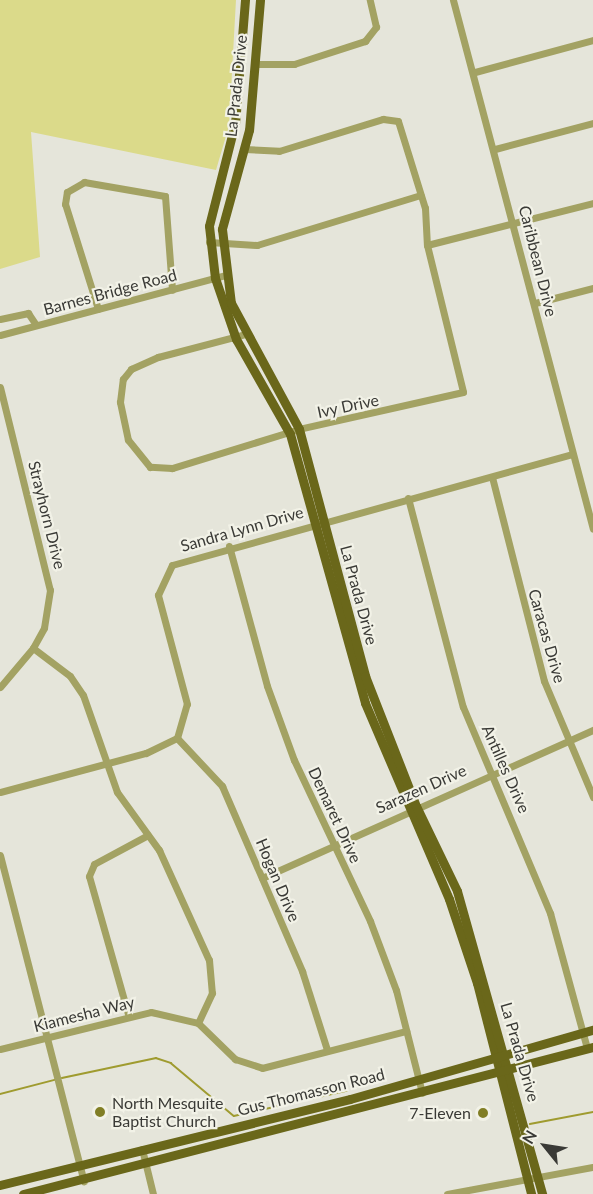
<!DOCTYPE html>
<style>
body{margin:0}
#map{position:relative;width:593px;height:1194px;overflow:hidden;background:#e5e5da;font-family:Lato,sans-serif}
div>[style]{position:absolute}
.green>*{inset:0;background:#dbda8a}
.stream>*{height:1.5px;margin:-0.75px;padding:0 0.75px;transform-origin:0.75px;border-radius:0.75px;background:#9f9b2f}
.minor>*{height:7px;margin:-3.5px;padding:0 3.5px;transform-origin:3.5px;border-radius:3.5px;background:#a3a263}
.major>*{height:9px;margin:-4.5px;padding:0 4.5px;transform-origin:4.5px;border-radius:4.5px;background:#6a671a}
.dots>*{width:16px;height:16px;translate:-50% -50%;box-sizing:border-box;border:3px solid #f2f2e7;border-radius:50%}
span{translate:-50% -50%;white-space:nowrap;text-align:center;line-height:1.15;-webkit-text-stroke:4.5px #f2f2e7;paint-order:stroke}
.street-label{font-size:16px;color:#3a3a36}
.poi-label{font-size:16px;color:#3a3a36}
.left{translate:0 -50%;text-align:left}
.right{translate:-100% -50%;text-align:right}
.north{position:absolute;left:515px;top:1116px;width:60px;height:60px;-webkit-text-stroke:4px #f2f2e7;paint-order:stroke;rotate:300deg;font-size:16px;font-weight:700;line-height:24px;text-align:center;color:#3a3a36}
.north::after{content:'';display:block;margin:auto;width:21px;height:27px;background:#3a3a36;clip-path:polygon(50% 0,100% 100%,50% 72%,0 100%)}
</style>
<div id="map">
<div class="green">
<div style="clip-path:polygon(0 0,236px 0,229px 126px,216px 170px,31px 132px,40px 257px,0 269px)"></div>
</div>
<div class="stream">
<div style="left:62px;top:1078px;width:96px;rotate:-12deg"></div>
<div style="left:156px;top:1058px;width:16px;rotate:18deg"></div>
<div style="left:171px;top:1063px;width:82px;rotate:40.1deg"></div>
<div style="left:234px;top:1116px;width:115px;rotate:-12.6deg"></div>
<div style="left:0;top:1094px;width:56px;rotate:-14.5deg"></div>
<div style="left:530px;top:1124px;width:64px;rotate:-10.8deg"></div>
</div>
<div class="minor">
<div style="left:453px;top:0;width:547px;rotate:75.18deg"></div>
<div style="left:255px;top:64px;width:39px"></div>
<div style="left:294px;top:64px;width:75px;rotate:-17.9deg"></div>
<div style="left:365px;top:41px;width:18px;rotate:-52deg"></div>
<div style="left:376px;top:27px;width:28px;rotate:-103deg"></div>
<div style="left:475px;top:72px;width:122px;rotate:-15.2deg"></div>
<div style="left:244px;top:149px;width:35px;rotate:3deg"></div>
<div style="left:279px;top:151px;width:109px;rotate:-17.1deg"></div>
<div style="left:383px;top:119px;width:15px;rotate:8deg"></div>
<div style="left:398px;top:121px;width:91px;rotate:72.8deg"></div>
<div style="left:425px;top:208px;width:37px;rotate:87deg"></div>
<div style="left:427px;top:245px;width:151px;rotate:76.2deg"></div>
<div style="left:463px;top:392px;width:168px;rotate:167.3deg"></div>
<div style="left:299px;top:429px;width:133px;rotate:162.9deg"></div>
<div style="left:172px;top:468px;width:22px;rotate:-177deg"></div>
<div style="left:150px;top:467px;width:35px;rotate:-129deg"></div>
<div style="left:128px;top:440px;width:39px;rotate:-102deg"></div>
<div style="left:120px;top:402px;width:23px;rotate:-83deg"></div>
<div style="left:123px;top:379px;width:13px;rotate:-51deg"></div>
<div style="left:131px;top:369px;width:30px;rotate:-24deg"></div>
<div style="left:158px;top:357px;width:90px;rotate:-14.8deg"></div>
<div style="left:495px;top:149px;width:101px;rotate:-14.9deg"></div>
<div style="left:209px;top:242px;width:48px;rotate:3.6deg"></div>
<div style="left:257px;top:245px;width:171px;rotate:-17deg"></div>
<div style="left:427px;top:245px;width:171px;rotate:-14.2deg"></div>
<div style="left:535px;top:303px;width:60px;rotate:-14.5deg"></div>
<div style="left:98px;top:309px;width:110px;rotate:-107.4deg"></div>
<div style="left:65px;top:204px;width:12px;rotate:-81deg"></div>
<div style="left:67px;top:192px;width:20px;rotate:-30deg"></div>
<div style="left:84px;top:182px;width:82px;rotate:9.8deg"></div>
<div style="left:165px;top:196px;width:94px;rotate:85.7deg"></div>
<div style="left:0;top:319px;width:29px;rotate:-12deg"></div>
<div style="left:28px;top:313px;width:14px;rotate:56deg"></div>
<div style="left:0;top:335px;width:234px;rotate:-14.9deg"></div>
<div style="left:0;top:387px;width:209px;rotate:76.2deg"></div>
<div style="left:50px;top:590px;width:38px;rotate:99deg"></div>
<div style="left:44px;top:628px;width:23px;rotate:119deg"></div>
<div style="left:33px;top:648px;width:51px;rotate:130.2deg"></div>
<div style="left:492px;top:477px;width:211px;rotate:75.7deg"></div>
<div style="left:544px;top:681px;width:126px;rotate:67.1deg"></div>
<div style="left:408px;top:498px;width:216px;rotate:75.3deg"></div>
<div style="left:463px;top:707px;width:224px;rotate:67.1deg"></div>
<div style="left:550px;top:913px;width:140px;rotate:74.7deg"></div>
<div style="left:229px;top:546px;width:145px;rotate:74.8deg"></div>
<div style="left:267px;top:686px;width:79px;rotate:70deg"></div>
<div style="left:294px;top:760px;width:178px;rotate:64.7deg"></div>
<div style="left:370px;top:921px;width:74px;rotate:69.4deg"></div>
<div style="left:396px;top:990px;width:106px;rotate:75.8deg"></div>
<div style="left:33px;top:648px;width:46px;rotate:37.1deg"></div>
<div style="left:70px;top:676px;width:23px;rotate:56deg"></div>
<div style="left:83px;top:695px;width:103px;rotate:70.7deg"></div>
<div style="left:117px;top:792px;width:72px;rotate:54.1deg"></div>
<div style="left:159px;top:850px;width:121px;rotate:65.6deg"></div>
<div style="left:209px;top:960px;width:33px;rotate:85deg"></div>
<div style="left:212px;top:993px;width:33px;rotate:115deg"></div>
<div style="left:177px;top:738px;width:66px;rotate:46.8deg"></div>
<div style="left:222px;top:786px;width:202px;rotate:66.6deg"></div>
<div style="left:302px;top:971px;width:83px;rotate:72.4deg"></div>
<div style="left:0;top:792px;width:151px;rotate:-15deg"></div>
<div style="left:146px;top:753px;width:34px;rotate:-26deg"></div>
<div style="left:177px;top:738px;width:35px;rotate:-74deg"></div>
<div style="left:187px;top:704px;width:113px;rotate:-104.9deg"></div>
<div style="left:158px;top:595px;width:33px;rotate:-65deg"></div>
<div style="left:172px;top:565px;width:415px;rotate:-15.5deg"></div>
<div style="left:0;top:855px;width:337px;rotate:75.6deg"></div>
<div style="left:262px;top:878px;width:363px;rotate:-24.1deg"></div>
<div style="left:128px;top:1014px;width:143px;rotate:-105.8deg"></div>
<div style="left:89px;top:876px;width:13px;rotate:-67deg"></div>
<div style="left:94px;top:864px;width:61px;rotate:-28.2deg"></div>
<div style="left:0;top:1049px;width:155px;rotate:-13.8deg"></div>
<div style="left:151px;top:1012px;width:48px;rotate:13.2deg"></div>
<div style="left:198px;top:1023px;width:52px;rotate:44.2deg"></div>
<div style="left:235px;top:1059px;width:28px;rotate:18deg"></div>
<div style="left:262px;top:1068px;width:149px;rotate:-14.4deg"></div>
<div style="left:142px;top:1149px;width:46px;rotate:76.3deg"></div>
<div style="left:447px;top:1194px;width:148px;rotate:-10.5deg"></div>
</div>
<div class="major">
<div style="left:245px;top:0;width:123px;rotate:94.6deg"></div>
<div style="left:235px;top:123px;width:106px;rotate:104.2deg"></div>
<div style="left:209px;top:226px;width:52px;rotate:83.4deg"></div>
<div style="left:215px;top:278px;width:65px;rotate:71deg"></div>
<div style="left:236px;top:339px;width:109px;rotate:60.4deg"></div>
<div style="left:290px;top:434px;width:279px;rotate:74.4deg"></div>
<div style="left:365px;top:703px;width:213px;rotate:66.8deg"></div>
<div style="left:449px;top:899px;width:89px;rotate:71.6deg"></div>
<div style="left:477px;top:983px;width:218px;rotate:75.6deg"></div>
<div style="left:260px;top:0;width:130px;rotate:94.8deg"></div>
<div style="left:249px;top:130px;width:103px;rotate:105.3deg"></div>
<div style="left:222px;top:229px;width:75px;rotate:83.1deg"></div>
<div style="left:231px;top:303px;width:143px;rotate:61.6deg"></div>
<div style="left:299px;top:429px;width:256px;rotate:75deg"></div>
<div style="left:365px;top:676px;width:140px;rotate:68.6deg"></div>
<div style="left:416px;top:806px;width:94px;rotate:64.2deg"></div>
<div style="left:457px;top:891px;width:315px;rotate:74.3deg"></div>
<div style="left:0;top:1185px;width:360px;rotate:-13.8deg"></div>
<div style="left:350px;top:1099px;width:253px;rotate:-15.9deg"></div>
<div style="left:23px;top:1194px;width:589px;rotate:-14.46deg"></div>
</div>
<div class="dots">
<div style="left:100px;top:1112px;background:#817e25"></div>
<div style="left:483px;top:1113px;background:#817e25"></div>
</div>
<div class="street-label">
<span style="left:236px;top:86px;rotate:-84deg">La Prada Drive</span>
<span style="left:538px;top:261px;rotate:76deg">Caribbean Drive</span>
<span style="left:110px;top:292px;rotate:-15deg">Barnes Bridge Road</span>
<span style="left:348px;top:406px;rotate:-12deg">Ivy Drive</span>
<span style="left:47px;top:515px;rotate:76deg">Strayhorn Drive</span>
<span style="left:242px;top:529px;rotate:-16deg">Sandra Lynn Drive</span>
<span style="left:359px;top:595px;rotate:75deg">La Prada Drive</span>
<span style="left:547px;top:636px;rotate:74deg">Caracas Drive</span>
<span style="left:506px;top:769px;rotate:66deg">Antilles Drive</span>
<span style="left:421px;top:789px;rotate:-24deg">Sarazen Drive</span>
<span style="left:335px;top:815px;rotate:65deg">Demaret Drive</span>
<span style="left:278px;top:880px;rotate:67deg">Hogan Drive</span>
<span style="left:84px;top:1014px;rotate:-14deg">Kiamesha Way</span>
<span style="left:520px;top:1052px;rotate:74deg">La Prada Drive</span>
<span style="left:311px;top:1092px;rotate:-14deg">Gus Thomasson Road</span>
</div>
<div class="poi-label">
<span class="left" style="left:112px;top:1112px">North Mesquite<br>Baptist Church</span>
<span class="right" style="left:471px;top:1113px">7-Eleven</span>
</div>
<div class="north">N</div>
</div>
